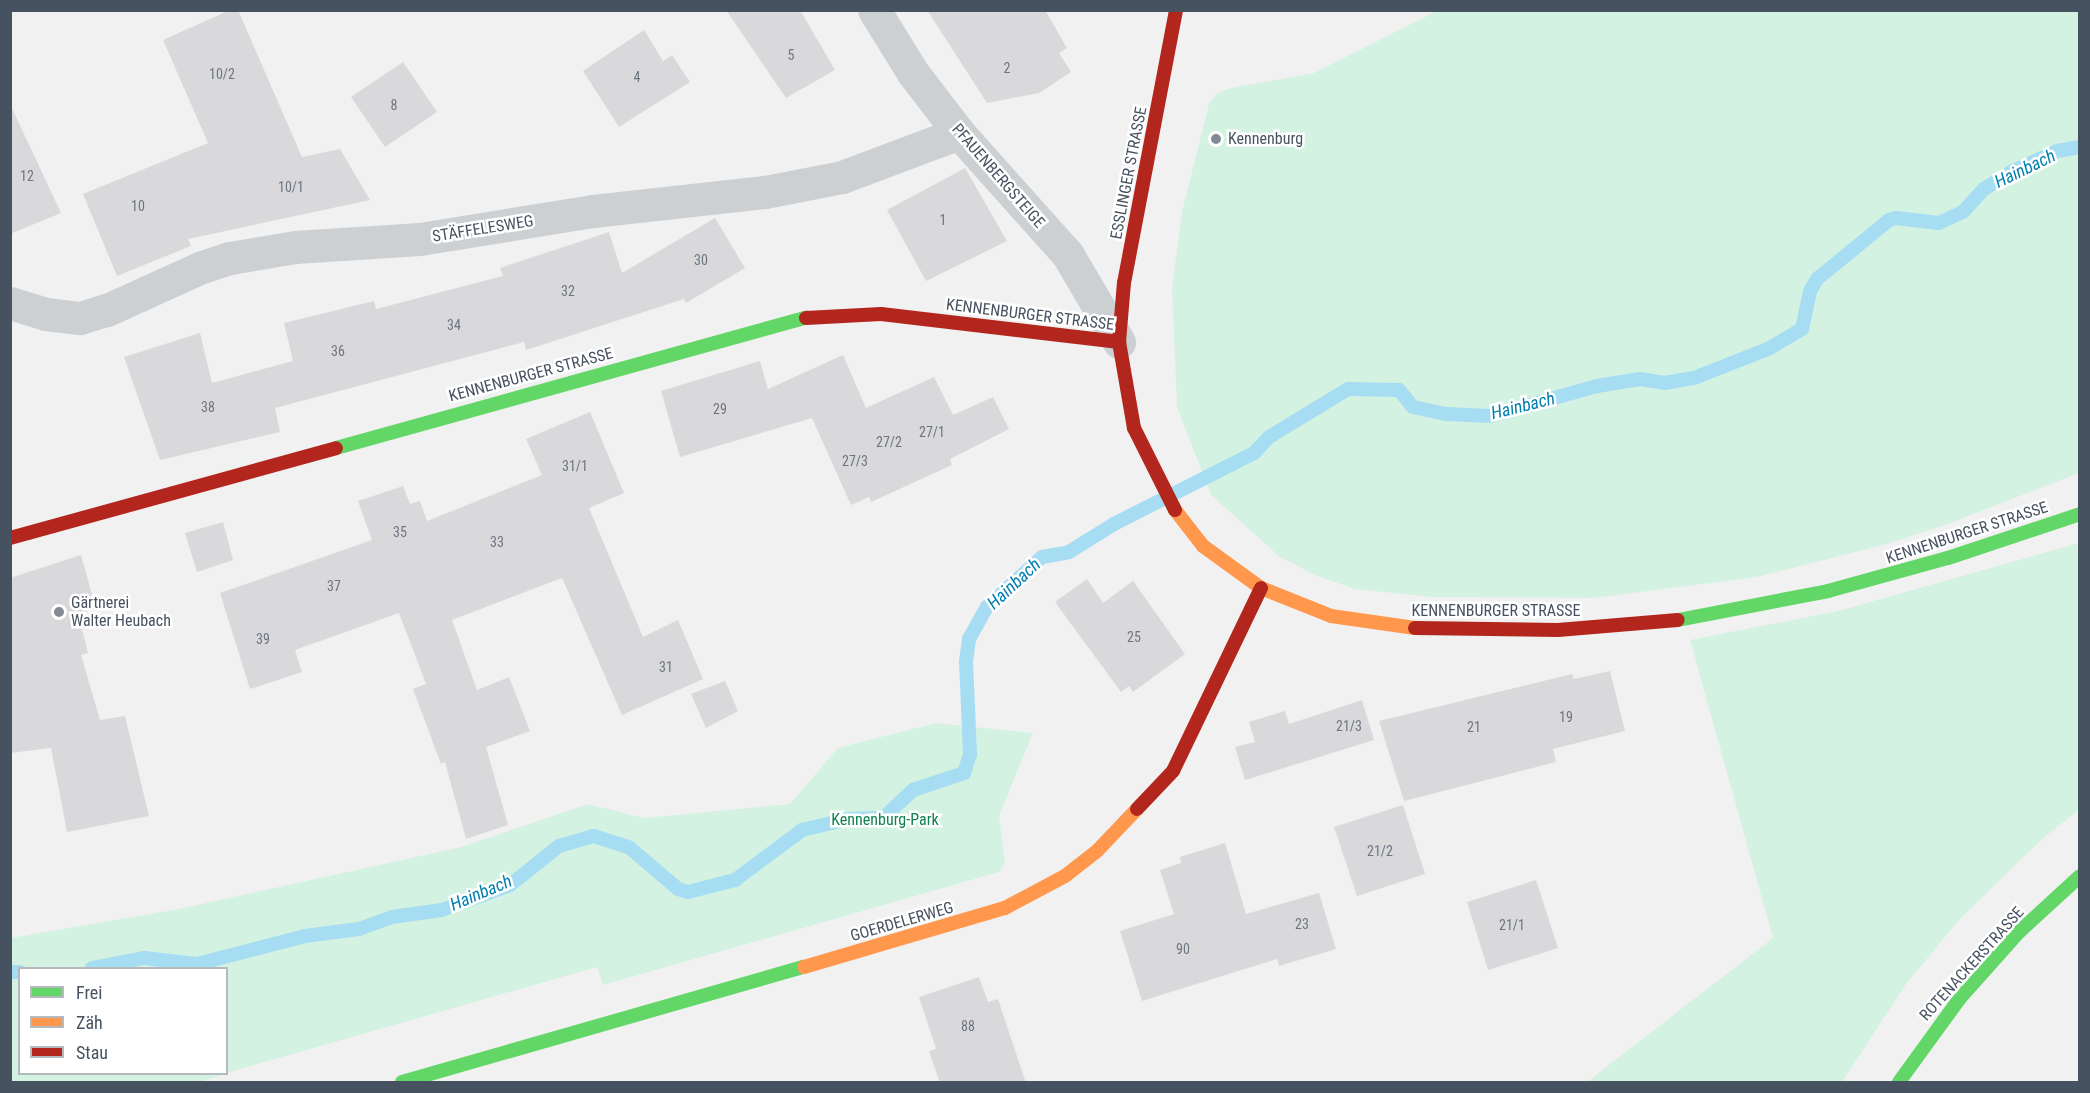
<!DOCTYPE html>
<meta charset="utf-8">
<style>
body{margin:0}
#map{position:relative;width:2090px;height:1093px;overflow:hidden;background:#f2f1f1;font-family:"Roboto Condensed",sans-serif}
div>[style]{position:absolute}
.green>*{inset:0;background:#d4f2e2}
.stream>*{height:14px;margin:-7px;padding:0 7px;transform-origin:7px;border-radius:7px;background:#a6ddf2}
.building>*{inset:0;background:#d9d9db}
.street>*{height:33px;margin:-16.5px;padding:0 16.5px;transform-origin:16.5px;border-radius:16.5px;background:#cdd0d2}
.fast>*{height:14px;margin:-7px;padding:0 7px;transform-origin:7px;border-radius:7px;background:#63d668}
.slow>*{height:14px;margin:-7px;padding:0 7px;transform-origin:7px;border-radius:7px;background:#ff974d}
.jam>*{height:14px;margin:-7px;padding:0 7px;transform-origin:7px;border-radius:7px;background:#b3261e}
.dots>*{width:16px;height:16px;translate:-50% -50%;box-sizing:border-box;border:3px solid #fff;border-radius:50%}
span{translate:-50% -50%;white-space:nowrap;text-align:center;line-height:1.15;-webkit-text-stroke:5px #fff;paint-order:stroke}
.number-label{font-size:14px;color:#6d7580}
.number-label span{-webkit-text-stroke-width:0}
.poi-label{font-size:16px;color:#475260}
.left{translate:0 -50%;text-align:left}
.street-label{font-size:16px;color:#475260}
.park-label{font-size:16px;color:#108251}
.water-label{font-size:18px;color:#027fb0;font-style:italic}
.frame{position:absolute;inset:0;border:12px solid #475260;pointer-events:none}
.legend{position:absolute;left:18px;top:967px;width:210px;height:108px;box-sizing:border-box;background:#fff;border:2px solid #b5babf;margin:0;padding:8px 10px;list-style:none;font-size:18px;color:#475260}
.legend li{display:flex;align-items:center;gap:12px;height:30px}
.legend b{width:30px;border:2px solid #b5babf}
</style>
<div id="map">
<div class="green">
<div style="clip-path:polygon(1437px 11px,2079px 11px,2079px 473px,1945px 525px,1883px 545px,1757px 577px,1594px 598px,1431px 597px,1355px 589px,1317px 576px,1280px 557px,1211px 495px,1177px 407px,1172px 288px,1182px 212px,1209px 104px,1216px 94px,1231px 88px,1314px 73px)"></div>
<div style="clip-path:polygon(2079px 543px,2079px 810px,2042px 839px,1959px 920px,1906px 984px,1842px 1082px,1587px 1082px,1773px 938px,1690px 640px,1838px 611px)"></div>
<div style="clip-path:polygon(936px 723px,1033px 733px,999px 816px,1005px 862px,999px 872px,603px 985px,597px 967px,226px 1073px,226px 968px,20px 968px,20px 1074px,226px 1074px,199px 1082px,11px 1082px,11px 938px,179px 909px,461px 847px,588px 804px,644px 818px,790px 804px,838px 748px)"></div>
</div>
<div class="stream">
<div style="left:92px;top:968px;width:53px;rotate:-10.9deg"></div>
<div style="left:144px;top:958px;width:53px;rotate:6.5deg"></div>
<div style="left:197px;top:964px;width:112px;rotate:-14.5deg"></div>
<div style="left:305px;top:936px;width:54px;rotate:-7.4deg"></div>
<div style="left:359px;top:929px;width:35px;rotate:-20deg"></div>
<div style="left:392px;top:917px;width:50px;rotate:-8deg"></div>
<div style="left:442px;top:910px;width:72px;rotate:-20.2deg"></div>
<div style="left:510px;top:885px;width:63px;rotate:-38.5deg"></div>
<div style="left:559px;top:846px;width:36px;rotate:-16deg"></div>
<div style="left:594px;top:836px;width:38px;rotate:18deg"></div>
<div style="left:630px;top:848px;width:63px;rotate:40.5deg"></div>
<div style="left:678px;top:889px;width:10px;rotate:17deg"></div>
<div style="left:688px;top:892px;width:49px;rotate:-14.3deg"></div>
<div style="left:735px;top:880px;width:84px;rotate:-36.7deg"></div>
<div style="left:802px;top:830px;width:47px;rotate:-13.4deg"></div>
<div style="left:848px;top:819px;width:35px;rotate:-2deg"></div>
<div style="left:883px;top:818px;width:41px;rotate:-43deg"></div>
<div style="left:913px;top:790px;width:54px;rotate:-18.4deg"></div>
<div style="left:964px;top:773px;width:19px;rotate:-72deg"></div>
<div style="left:970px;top:755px;width:94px;rotate:-92.4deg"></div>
<div style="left:966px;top:661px;width:22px;rotate:-82deg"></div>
<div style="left:969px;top:639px;width:37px;rotate:-61deg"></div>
<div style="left:987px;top:607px;width:74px;rotate:-42.3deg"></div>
<div style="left:1042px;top:557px;width:27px;rotate:-10deg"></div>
<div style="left:1069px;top:552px;width:53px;rotate:-31.9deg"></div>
<div style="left:1114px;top:524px;width:157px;rotate:-26.9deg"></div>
<div style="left:1254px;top:453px;width:22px;rotate:-47deg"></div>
<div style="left:1269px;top:437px;width:92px;rotate:-31.3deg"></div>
<div style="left:1348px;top:389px;width:51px;rotate:1.1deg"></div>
<div style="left:1399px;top:390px;width:22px;rotate:51deg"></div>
<div style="left:1413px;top:407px;width:35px;rotate:12deg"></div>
<div style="left:1447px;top:414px;width:43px;rotate:2.7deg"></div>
<div style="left:1490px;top:416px;width:111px;rotate:-15.7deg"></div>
<div style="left:1597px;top:386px;width:44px;rotate:-9.2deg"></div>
<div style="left:1640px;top:379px;width:25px;rotate:9deg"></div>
<div style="left:1665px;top:383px;width:29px;rotate:-10deg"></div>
<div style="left:1694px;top:378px;width:82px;rotate:-21.5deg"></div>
<div style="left:1770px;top:348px;width:37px;rotate:-31deg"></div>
<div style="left:1802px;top:329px;width:39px;rotate:-78deg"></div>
<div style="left:1810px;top:291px;width:14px;rotate:-60deg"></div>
<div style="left:1817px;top:279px;width:93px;rotate:-39.3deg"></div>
<div style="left:1889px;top:220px;width:7px;rotate:-16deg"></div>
<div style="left:1896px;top:218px;width:43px;rotate:6.6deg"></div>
<div style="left:1939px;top:223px;width:26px;rotate:-25deg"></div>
<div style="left:1963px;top:212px;width:31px;rotate:-48deg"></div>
<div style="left:1984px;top:189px;width:34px;rotate:-32deg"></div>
<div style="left:2013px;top:171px;width:48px;rotate:-24.4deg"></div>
<div style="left:2057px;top:151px;width:23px;rotate:-10deg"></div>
<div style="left:10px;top:972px;width:10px"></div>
</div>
<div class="building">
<div style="clip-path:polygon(230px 10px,238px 10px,302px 157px,340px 149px,370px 200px,188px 239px,191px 246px,117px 276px,83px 194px,208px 143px,163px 40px)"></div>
<div style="clip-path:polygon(726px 10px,800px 10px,835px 70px,786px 98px)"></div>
<div style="clip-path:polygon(927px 10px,1045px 10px,1067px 48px,1059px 53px,1071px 72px,1039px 93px,987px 103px)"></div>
<div style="clip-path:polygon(644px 30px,663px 61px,672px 55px,690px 82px,619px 127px,583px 71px)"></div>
<div style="clip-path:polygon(403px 62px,437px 112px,385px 147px,351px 97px)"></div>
<div style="clip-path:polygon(10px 104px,61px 213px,10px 234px)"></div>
<div style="clip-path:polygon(965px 168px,1007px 241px,926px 281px,887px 210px)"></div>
<div style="clip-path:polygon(715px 218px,745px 268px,686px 303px,684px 299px,526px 350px,524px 342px,275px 408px,280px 432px,160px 460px,124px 357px,200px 333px,212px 383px,293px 361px,284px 323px,374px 301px,376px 309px,503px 276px,500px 268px,609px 232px,622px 273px)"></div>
<div style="clip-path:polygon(843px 355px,866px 408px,934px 377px,953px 415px,993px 397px,1009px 429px,950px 459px,952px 465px,871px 502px,869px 497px,851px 505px,812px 418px,680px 457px,661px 391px,760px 361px,768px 389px)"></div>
<div style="clip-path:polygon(590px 412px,624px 493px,589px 508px,643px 637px,678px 620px,703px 679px,622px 715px,562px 578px,452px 620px,477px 690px,509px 677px,530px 731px,486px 747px,508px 825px,466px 839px,445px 762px,441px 764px,413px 689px,426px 684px,399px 613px,295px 650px,302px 672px,250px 689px,220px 593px,372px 540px,358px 501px,403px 486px,410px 504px,420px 501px,427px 521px,542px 475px,526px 439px)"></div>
<div style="clip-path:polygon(223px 522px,233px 560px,197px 572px,185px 533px)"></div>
<div style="clip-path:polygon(81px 555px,96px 609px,78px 614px,88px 653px,81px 655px,100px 720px,125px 716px,149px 816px,67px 832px,51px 748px,10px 753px,10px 578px)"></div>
<div style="clip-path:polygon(1087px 579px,1103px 603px,1133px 581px,1185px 654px,1133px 692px,1129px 686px,1121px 692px,1055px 602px)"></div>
<div style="clip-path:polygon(1610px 671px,1625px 731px,1553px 749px,1556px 762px,1404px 801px,1379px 721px,1572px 674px,1574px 679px)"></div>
<div style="clip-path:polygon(725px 681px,738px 711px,706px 728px,691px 694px)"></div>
<div style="clip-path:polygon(1362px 700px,1374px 740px,1245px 780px,1235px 747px,1255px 742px,1249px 722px,1285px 711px,1289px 724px)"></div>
<div style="clip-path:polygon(1403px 805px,1425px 874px,1357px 896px,1334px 827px)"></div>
<div style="clip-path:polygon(1225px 843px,1246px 914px,1319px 893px,1336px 949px,1279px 966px,1277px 959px,1142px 1001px,1120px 931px,1174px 914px,1160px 870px,1181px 863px,1180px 857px)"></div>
<div style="clip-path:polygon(1536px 880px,1558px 948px,1488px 970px,1467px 902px)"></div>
<div style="clip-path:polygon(979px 977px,988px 1002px,998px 999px,1026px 1083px,940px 1083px,929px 1051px,936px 1049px,919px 997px)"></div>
</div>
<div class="street">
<div style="left:874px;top:10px;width:74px;rotate:58.2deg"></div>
<div style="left:913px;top:73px;width:76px;rotate:52.5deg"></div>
<div style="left:959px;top:133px;width:164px;rotate:48.2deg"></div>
<div style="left:1068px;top:255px;width:101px;rotate:59.6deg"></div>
<div style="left:10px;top:303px;width:38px;rotate:17deg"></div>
<div style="left:46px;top:314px;width:34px;rotate:7deg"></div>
<div style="left:80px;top:318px;width:28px;rotate:-17deg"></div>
<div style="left:107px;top:310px;width:104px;rotate:-24.4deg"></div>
<div style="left:202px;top:267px;width:29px;rotate:-18deg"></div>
<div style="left:230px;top:258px;width:66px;rotate:-9.6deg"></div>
<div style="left:295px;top:247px;width:125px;rotate:-3.7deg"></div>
<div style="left:420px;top:239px;width:175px;rotate:-9.2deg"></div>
<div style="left:593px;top:211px;width:173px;rotate:-6.3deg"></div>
<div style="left:765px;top:192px;width:78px;rotate:-11deg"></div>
<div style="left:842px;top:177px;width:125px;rotate:-20.6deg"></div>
</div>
<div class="fast">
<div style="left:336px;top:448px;width:488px;rotate:-15.5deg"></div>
<div style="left:1678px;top:620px;width:153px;rotate:-10.9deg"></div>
<div style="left:1828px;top:591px;width:124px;rotate:-15.4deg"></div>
<div style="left:1948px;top:558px;width:139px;rotate:-18.4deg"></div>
<div style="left:402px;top:1082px;width:418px;rotate:-16deg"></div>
<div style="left:1899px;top:1082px;width:104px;rotate:-54deg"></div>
<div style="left:1960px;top:998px;width:90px;rotate:-48.2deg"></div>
<div style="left:2020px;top:931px;width:81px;rotate:-42.5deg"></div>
</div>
<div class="slow">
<div style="left:1175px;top:510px;width:46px;rotate:52.1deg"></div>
<div style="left:1203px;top:546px;width:72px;rotate:35.9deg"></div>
<div style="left:1261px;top:588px;width:75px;rotate:21.8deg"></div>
<div style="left:1331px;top:616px;width:85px;rotate:8.1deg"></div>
<div style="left:804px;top:967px;width:209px;rotate:-16.4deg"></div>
<div style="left:1005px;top:908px;width:68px;rotate:-28.1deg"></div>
<div style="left:1065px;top:876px;width:41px;rotate:-38deg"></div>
<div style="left:1097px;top:851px;width:58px;rotate:-46.4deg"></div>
</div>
<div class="jam">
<div style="left:806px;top:318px;width:75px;rotate:-3.1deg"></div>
<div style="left:881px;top:314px;width:240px;rotate:6.7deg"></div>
<div style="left:1175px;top:510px;width:92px;rotate:-116.6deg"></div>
<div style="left:1134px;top:428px;width:87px;rotate:-99.9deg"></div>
<div style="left:1119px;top:342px;width:59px;rotate:-85.2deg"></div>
<div style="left:1124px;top:283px;width:278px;rotate:-79.2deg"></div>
<div style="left:10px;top:538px;width:338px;rotate:-15.4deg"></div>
<div style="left:1415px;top:628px;width:143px;rotate:0.8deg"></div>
<div style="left:1558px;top:630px;width:120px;rotate:-4.8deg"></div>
<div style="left:1137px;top:809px;width:52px;rotate:-46.5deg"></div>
<div style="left:1173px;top:771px;width:203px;rotate:-64.3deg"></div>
</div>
<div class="dots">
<div style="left:1216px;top:139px;background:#838a93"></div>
<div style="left:59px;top:612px;background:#838a93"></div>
</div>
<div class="number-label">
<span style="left:791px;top:55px">5</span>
<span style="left:1007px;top:68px">2</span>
<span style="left:222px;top:74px">10/2</span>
<span style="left:637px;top:77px">4</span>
<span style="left:394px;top:105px">8</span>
<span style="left:27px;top:176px">12</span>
<span style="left:291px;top:187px">10/1</span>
<span style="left:138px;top:206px">10</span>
<span style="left:943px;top:220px">1</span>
<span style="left:701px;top:260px">30</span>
<span style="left:568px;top:291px">32</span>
<span style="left:454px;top:325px">34</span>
<span style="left:338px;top:351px">36</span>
<span style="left:208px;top:407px">38</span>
<span style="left:720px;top:409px">29</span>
<span style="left:932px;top:432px">27/1</span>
<span style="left:889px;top:442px">27/2</span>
<span style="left:855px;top:461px">27/3</span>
<span style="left:575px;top:466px">31/1</span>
<span style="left:400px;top:532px">35</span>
<span style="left:497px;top:542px">33</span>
<span style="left:334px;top:586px">37</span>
<span style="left:1134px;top:637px">25</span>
<span style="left:263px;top:639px">39</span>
<span style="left:666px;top:667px">31</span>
<span style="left:1566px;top:717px">19</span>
<span style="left:1349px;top:726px">21/3</span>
<span style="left:1474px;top:727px">21</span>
<span style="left:1380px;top:851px">21/2</span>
<span style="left:1302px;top:924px">23</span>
<span style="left:1512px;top:925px">21/1</span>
<span style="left:1183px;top:949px">90</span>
<span style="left:968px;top:1026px">88</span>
</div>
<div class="poi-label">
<span class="left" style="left:1228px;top:139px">Kennenburg</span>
<span class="left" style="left:71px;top:612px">Gärtnerei<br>Walter Heubach</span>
</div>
<div class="street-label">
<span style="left:1129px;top:173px;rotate:-79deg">ESSLINGER STRASSE</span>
<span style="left:998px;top:176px;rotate:49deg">PFAUENBERGSTEIGE</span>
<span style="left:483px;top:229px;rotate:-9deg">STÄFFELESWEG</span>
<span style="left:1030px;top:315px;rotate:7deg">KENNENBURGER STRASSE</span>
<span style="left:531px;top:375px;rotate:-15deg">KENNENBURGER STRASSE</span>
<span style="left:1967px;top:533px;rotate:-18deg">KENNENBURGER STRASSE</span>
<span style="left:1496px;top:611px">KENNENBURGER STRASSE</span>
<span style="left:902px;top:922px;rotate:-16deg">GOERDELERWEG</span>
<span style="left:1972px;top:964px;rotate:-48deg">ROTENACKERSTRASSE</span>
</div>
<div class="park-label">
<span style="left:885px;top:820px">Kennenburg-Park</span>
</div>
<div class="water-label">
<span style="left:2025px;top:169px;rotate:-26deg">Hainbach</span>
<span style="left:1523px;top:406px;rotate:-14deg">Hainbach</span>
<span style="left:1014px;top:584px;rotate:-43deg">Hainbach</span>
<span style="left:481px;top:893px;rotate:-23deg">Hainbach</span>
</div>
<div class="frame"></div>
<ul class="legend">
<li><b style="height:8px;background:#63d668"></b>Frei</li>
<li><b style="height:8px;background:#ff974d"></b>Zäh</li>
<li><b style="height:8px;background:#b3261e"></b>Stau</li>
</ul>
</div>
